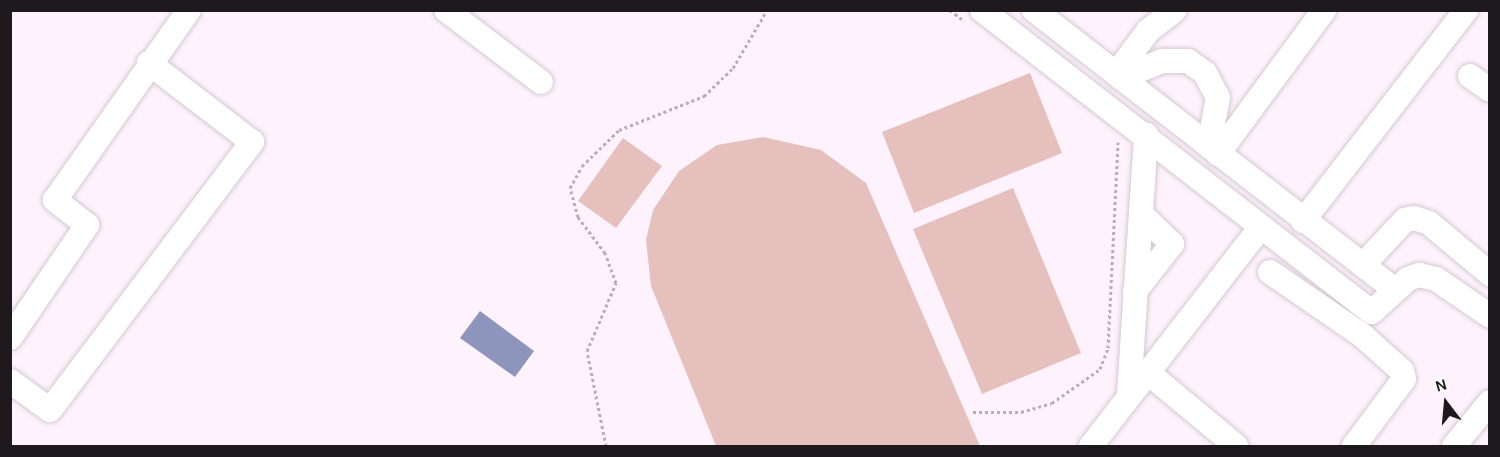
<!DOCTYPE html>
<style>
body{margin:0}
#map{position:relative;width:1500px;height:457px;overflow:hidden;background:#fef3fc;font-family:Karla,sans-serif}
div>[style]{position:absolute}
.green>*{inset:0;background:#e6c0bd}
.water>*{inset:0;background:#8e95bc}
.path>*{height:3px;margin-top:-1.5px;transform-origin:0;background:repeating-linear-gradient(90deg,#b8afb6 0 3px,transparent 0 6px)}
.roads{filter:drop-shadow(0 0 2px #d5c8d3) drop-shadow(0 0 2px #d5c8d3)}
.minor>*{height:24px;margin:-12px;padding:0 12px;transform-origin:12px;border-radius:12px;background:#fff}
span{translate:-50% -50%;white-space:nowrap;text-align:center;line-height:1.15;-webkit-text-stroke:4.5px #fff;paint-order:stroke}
.frame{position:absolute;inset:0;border:12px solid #1e191d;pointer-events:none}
.north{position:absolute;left:1416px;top:373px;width:60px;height:60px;-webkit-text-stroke:4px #fff;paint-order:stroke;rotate:344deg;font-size:16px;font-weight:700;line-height:24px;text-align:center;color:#1e191d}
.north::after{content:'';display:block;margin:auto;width:21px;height:27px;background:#1e191d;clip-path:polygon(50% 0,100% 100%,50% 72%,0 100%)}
</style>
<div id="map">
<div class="green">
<div style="clip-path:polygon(1030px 73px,1062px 153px,914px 213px,882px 132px)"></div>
<div style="clip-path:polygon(763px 137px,821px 150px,866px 183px,980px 446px,716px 446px,651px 286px,646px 240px,653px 210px,679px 171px,717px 145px)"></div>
<div style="clip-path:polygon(623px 138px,662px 166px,616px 228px,578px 201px)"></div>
<div style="clip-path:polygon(1013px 188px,1081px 353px,982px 394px,913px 229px)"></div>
</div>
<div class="water">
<div style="clip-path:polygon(480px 311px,534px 351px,515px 377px,460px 338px)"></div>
</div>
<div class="path">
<div style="left:950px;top:10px;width:18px;rotate:38deg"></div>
<div style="left:973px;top:412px;width:48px"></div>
<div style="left:1021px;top:412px;width:32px;rotate:-16deg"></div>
<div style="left:1052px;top:403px;width:59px;rotate:-35.3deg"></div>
<div style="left:1100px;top:369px;width:22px;rotate:-69deg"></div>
<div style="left:1108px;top:348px;width:206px;rotate:-87.2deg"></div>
<div style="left:606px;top:446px;width:97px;rotate:-101.3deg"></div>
<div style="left:587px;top:351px;width:74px;rotate:-66.9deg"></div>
<div style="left:616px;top:283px;width:32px;rotate:-110deg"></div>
<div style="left:605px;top:253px;width:45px;rotate:-126.9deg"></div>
<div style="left:578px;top:217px;width:30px;rotate:-105deg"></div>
<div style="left:570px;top:188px;width:25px;rotate:-61deg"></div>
<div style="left:582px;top:166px;width:52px;rotate:-44.2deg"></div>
<div style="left:619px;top:130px;width:92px;rotate:-21.8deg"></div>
<div style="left:704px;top:96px;width:40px;rotate:-44deg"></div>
<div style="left:733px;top:68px;width:67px;rotate:-59.6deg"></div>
</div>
<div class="roads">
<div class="minor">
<div style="left:446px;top:10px;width:119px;rotate:37.2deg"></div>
<div style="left:982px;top:10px;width:493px;rotate:37.8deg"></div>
<div style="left:1372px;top:312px;width:49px;rotate:-42.5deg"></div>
<div style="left:1408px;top:279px;width:12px;rotate:-20deg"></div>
<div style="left:1419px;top:275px;width:17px;rotate:13deg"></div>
<div style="left:1436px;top:279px;width:65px;rotate:34.4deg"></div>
<div style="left:1034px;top:10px;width:457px;rotate:37.8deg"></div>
<div style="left:1116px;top:74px;width:54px;rotate:-53.3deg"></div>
<div style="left:1148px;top:31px;width:34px;rotate:-38deg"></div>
<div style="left:1470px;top:76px;width:24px;rotate:35deg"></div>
<div style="left:1121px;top:78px;width:44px;rotate:-22.5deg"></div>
<div style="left:1162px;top:61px;width:26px"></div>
<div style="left:1188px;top:61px;width:21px;rotate:35deg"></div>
<div style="left:1205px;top:73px;width:27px;rotate:62deg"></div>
<div style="left:1218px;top:97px;width:50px;rotate:100.4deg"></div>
<div style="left:1218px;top:154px;width:179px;rotate:-53.6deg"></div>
<div style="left:1303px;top:221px;width:267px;rotate:-52.3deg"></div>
<div style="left:1363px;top:265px;width:62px;rotate:-47deg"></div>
<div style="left:1405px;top:220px;width:9px;rotate:-13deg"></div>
<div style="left:1414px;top:218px;width:16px;rotate:18deg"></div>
<div style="left:1429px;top:223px;width:80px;rotate:39.9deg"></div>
<div style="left:1270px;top:272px;width:113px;rotate:34.5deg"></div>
<div style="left:1363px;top:336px;width:52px;rotate:41.9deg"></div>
<div style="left:1402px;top:371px;width:8px;rotate:76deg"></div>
<div style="left:1404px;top:379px;width:84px;rotate:126.7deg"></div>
<div style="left:1135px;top:291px;width:60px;rotate:-51.8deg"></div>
<div style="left:1172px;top:244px;width:42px;rotate:-136deg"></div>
<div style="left:10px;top:338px;width:137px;rotate:-55.7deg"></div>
<div style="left:87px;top:225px;width:41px;rotate:-142deg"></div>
<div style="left:55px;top:200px;width:232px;rotate:-54.8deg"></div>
<div style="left:1147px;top:372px;width:116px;rotate:39.7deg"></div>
<div style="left:10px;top:381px;width:49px;rotate:35.9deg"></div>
<div style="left:50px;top:410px;width:336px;rotate:-53deg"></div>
<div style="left:252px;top:142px;width:130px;rotate:-142.5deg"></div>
<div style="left:1129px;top:393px;width:259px;rotate:-86.2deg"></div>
<div style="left:1091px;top:446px;width:277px;rotate:-52.2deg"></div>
<div style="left:1454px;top:446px;width:57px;rotate:-50.7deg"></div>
</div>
</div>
<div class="frame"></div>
<div class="north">N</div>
</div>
